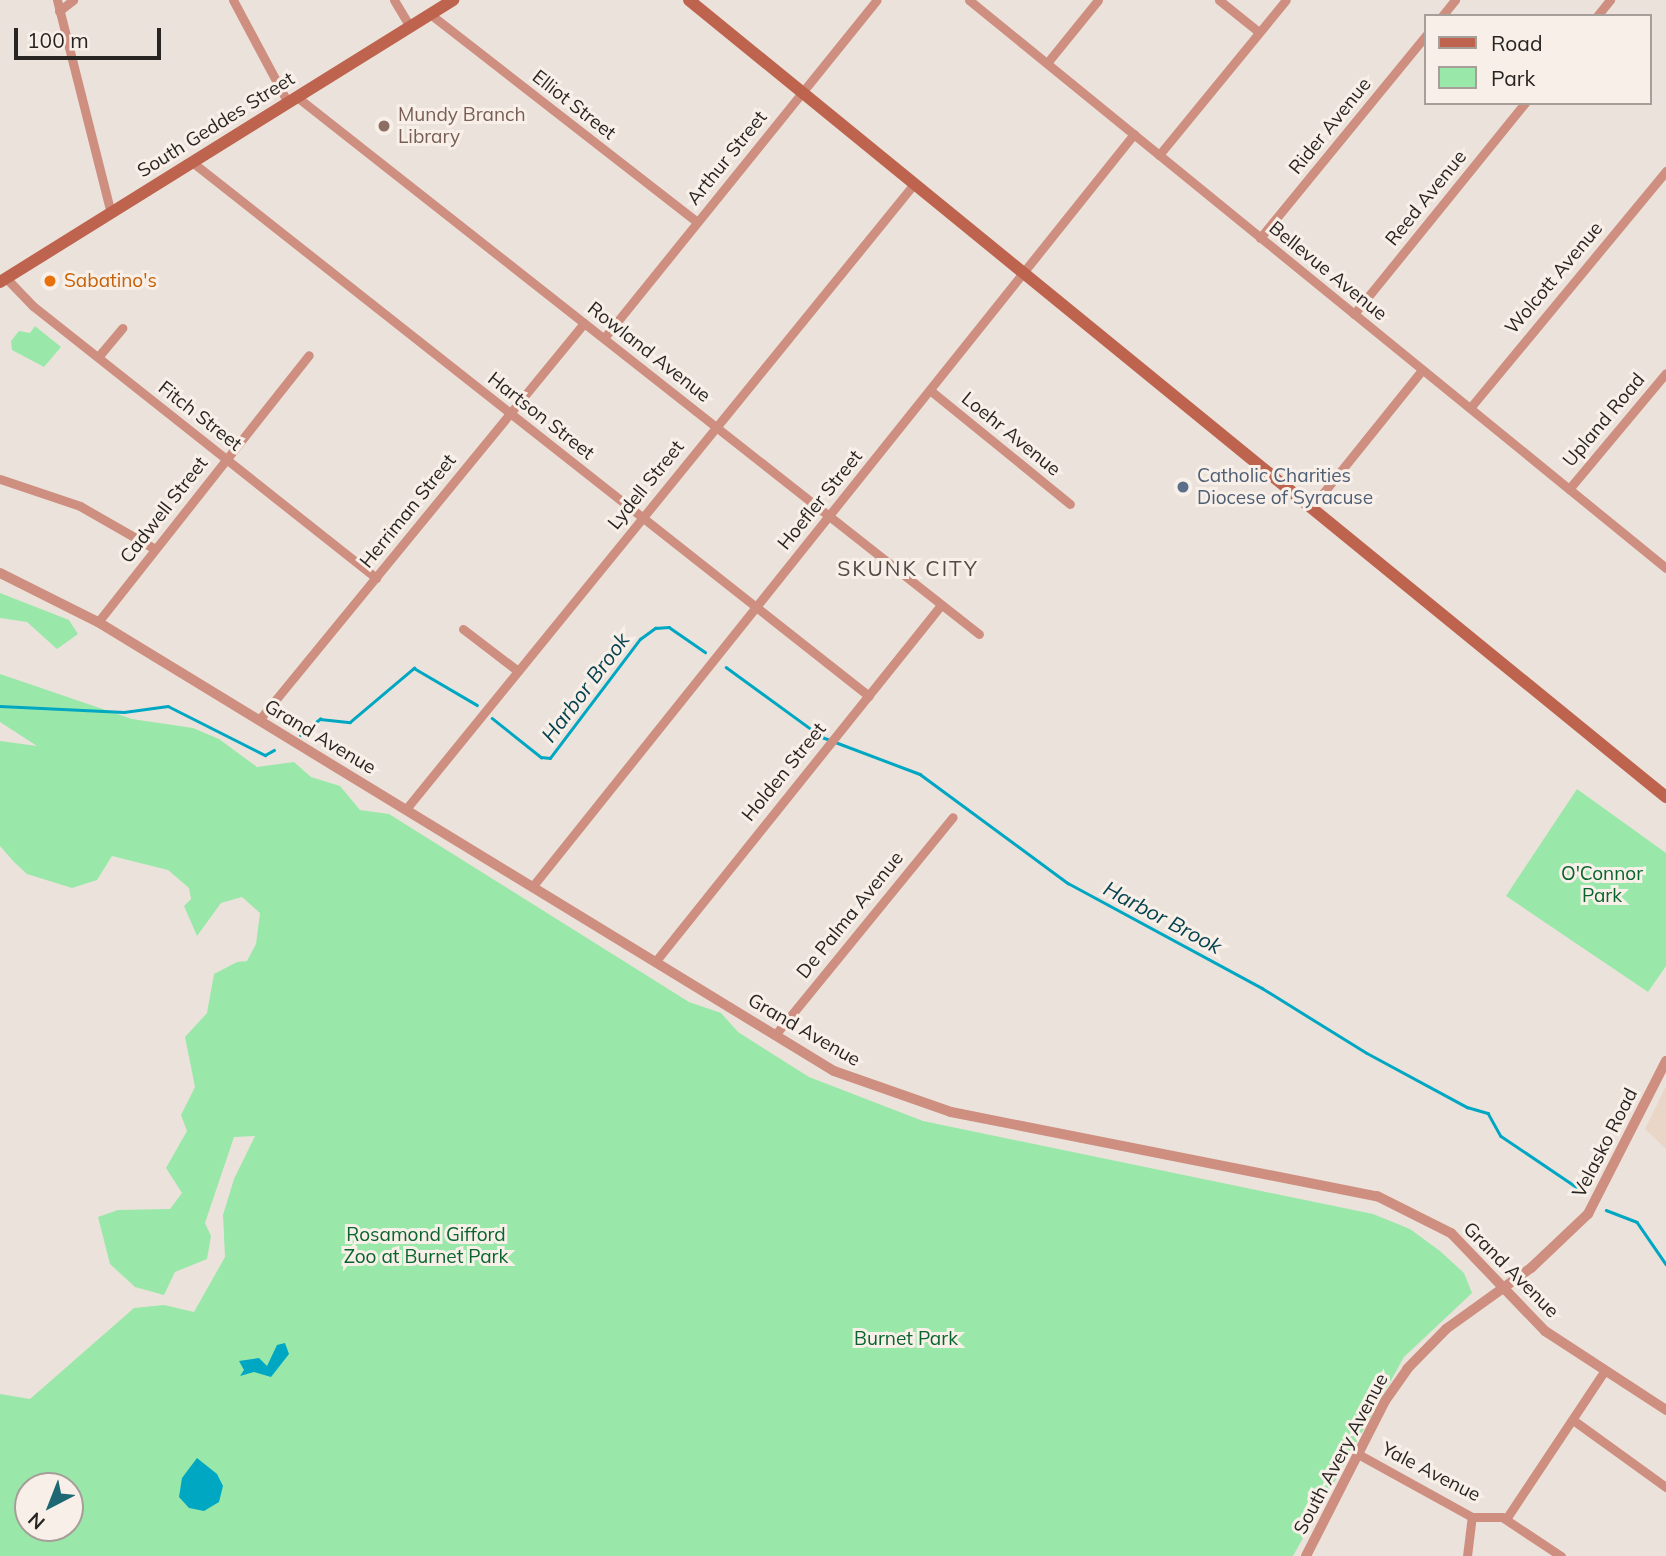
<!DOCTYPE html>
<style>
body{margin:0}
#map{position:relative;width:1666px;height:1556px;overflow:hidden;background:#ebe3db;font-family:Mulish,sans-serif}
div>[style]{position:absolute}
.commercial>*{inset:0;background:#ead6c7}
.green>*{inset:0;background:#99e8a9}
.water>*{inset:0;background:#00a7c2}
.stream>*{height:2.5px;margin:-1.25px;padding:0 1.25px;transform-origin:1.25px;border-radius:1.25px;background:#00a7c2}
.minor>*{height:9px;margin:-4.5px;padding:0 4.5px;transform-origin:4.5px;border-radius:4.5px;background:#ce8f80}
.tertiary>*{height:10px;margin:-5px;padding:0 5px;transform-origin:5px;border-radius:5px;background:#ce8f80}
.secondary>*{height:12px;margin:-6px;padding:0 6px;transform-origin:6px;border-radius:6px;background:#be634e}
.dots>*{width:19px;height:19px;translate:-50% -50%;box-sizing:border-box;border:4px solid #f8f0e8;border-radius:50%}
span{translate:-50% -50%;white-space:nowrap;text-align:center;line-height:1.15;-webkit-text-stroke:6px #f8f0e8;paint-order:stroke}
.street-label{font-size:19px;color:#282422}
.education-label{font-size:19px;color:#785e54}
.left{translate:0 -50%;text-align:left}
.food-label{font-size:19px;color:#c56008}
.service-label{font-size:19px;color:#4e5e75}
.park-label{font-size:19px;color:#08642d}
.neighbourhood-label{font-size:21px;color:#524b45;letter-spacing:2px}
.water-label{font-size:21px;color:#07434f;font-style:italic}
.legend{position:absolute;left:1424px;top:14px;width:228px;height:91px;box-sizing:border-box;background:#f8f0e8;border:2px solid #a59e99;margin:0;padding:9px 12px;list-style:none;font-size:21px;color:#282422}
.legend li{display:flex;align-items:center;gap:14px;height:35px}
.legend b{width:35px;border:2px solid #a59e99}
.north{position:absolute;left:14px;top:1472px;width:70px;height:70px;box-sizing:border-box;background:#f8f0e8;border:2px solid #a59e99;border-radius:50%;rotate:222deg;font-size:19px;font-weight:700;line-height:28px;text-align:center;color:#282422}
.north::after{content:'';display:block;margin:auto;width:24px;height:32px;background:#1d6872;clip-path:polygon(50% 0,100% 100%,50% 72%,0 100%)}
.scale{position:absolute;left:14px;top:28px;width:147px;height:32px;box-sizing:border-box;border:4px solid #282422;border-top:0;padding-left:9px;font-size:21px;line-height:24px;white-space:nowrap;color:#282422;-webkit-text-stroke:5px #f8f0e8;paint-order:stroke}
</style>
<div id="map">
<div class="commercial">
<div style="clip-path:polygon(1666px 1086px,1666px 1149px,1645px 1129px)"></div>
</div>
<div class="green">
<div style="clip-path:polygon(35px 326px,61px 347px,44px 367px,12px 350px,11px 341px,19px 331px,30px 333px)"></div>
<div style="clip-path:polygon(0 593px,69px 620px,78px 634px,57px 649px,27px 622px,0 618px)"></div>
<div style="clip-path:polygon(evenodd,0 674px,132px 719px,193px 728px,219px 739px,257px 767px,294px 762px,311px 777px,340px 786px,360px 810px,389px 814px,689px 1002px,721px 1013px,738px 1032px,809px 1077px,923px 1121px,1373px 1214px,1410px 1229px,1440px 1251px,1464px 1273px,1472px 1293px,1404px 1357px,1293px 1556px,0 1556px,0 1394px,30px 1399px,134px 1308px,164px 1305px,194px 1312px,225px 1257px,223px 1215px,234px 1179px,255px 1136px,234px 1137px,205px 1223px,211px 1236px,207px 1259px,175px 1272px,164px 1295px,135px 1287px,110px 1264px,98px 1217px,118px 1210px,170px 1209px,182px 1193px,166px 1168px,187px 1131px,181px 1115px,195px 1087px,185px 1037px,207px 1013px,214px 974px,237px 962px,247px 961px,256px 944px,260px 913px,242px 897px,221px 903px,197px 936px,184px 906px,191px 899px,189px 888px,168px 870px,112px 856px,97px 880px,72px 888px,27px 874px,14px 862px,0 846px,0 741px,37px 746px,0 722px,0 674px,28px 1486px,70px 1486px,70px 1528px,28px 1528px,28px 1486px)"></div>
<div style="clip-path:polygon(1577px 789px,1666px 853px,1666px 966px,1648px 992px,1506px 896px)"></div>
</div>
<div class="water">
<div style="clip-path:polygon(285px 1343px,289px 1354px,271px 1377px,254px 1372px,240px 1376px,244px 1370px,239px 1361px,259px 1358px,267px 1366px,277px 1345px)"></div>
<div style="clip-path:polygon(197px 1458px,217px 1474px,223px 1486px,219px 1502px,204px 1511px,189px 1508px,179px 1497px,182px 1478px)"></div>
</div>
<div class="stream">
<div style="left:726px;top:667px;width:119px;rotate:36.1deg"></div>
<div style="left:822px;top:737px;width:105px;rotate:20.7deg"></div>
<div style="left:920px;top:774px;width:184px;rotate:36.4deg"></div>
<div style="left:1068px;top:883px;width:221px;rotate:28.4deg"></div>
<div style="left:1262px;top:988px;width:123px;rotate:31.8deg"></div>
<div style="left:1367px;top:1053px;width:114px;rotate:28.4deg"></div>
<div style="left:1467px;top:1107px;width:22px;rotate:16deg"></div>
<div style="left:1488px;top:1113px;width:26px;rotate:61deg"></div>
<div style="left:1501px;top:1136px;width:100px;rotate:34deg"></div>
<div style="left:0;top:706px;width:124px;rotate:2.8deg"></div>
<div style="left:124px;top:712px;width:44px;rotate:-7.8deg"></div>
<div style="left:168px;top:706px;width:109px;rotate:26.8deg"></div>
<div style="left:265px;top:755px;width:10px;rotate:-29deg"></div>
<div style="left:492px;top:718px;width:63px;rotate:38.5deg"></div>
<div style="left:541px;top:757px;width:9px;rotate:6deg"></div>
<div style="left:550px;top:758px;width:149px;rotate:-52.9deg"></div>
<div style="left:640px;top:639px;width:19px;rotate:-36deg"></div>
<div style="left:655px;top:628px;width:14px;rotate:-4deg"></div>
<div style="left:669px;top:627px;width:44px;rotate:34.8deg"></div>
<div style="left:300px;top:735px;width:26px;rotate:-39deg"></div>
<div style="left:320px;top:719px;width:30px;rotate:6deg"></div>
<div style="left:350px;top:722px;width:84px;rotate:-40.2deg"></div>
<div style="left:414px;top:668px;width:73px;rotate:30.4deg"></div>
<div style="left:1606px;top:1210px;width:33px;rotate:21deg"></div>
<div style="left:1637px;top:1222px;width:51px;rotate:55.4deg"></div>
</div>
<div class="minor">
<div style="left:57px;top:0;width:220px;rotate:75.8deg"></div>
<div style="left:233px;top:0;width:117px;rotate:61.9deg"></div>
<div style="left:394px;top:0;width:31px;rotate:59deg"></div>
<div style="left:969px;top:0;width:899px;rotate:39.18deg"></div>
<div style="left:1219px;top:0;width:51px;rotate:38.7deg"></div>
<div style="left:59px;top:11px;width:18px;rotate:-38deg"></div>
<div style="left:430px;top:14px;width:338px;rotate:37.9deg"></div>
<div style="left:1442px;top:16px;width:21px;rotate:-51deg"></div>
<div style="left:1597px;top:16px;width:21px;rotate:-51deg"></div>
<div style="left:1047px;top:63px;width:81px;rotate:-51deg"></div>
<div style="left:297px;top:97px;width:868px;rotate:38.22deg"></div>
<div style="left:1159px;top:155px;width:200px;rotate:-50.7deg"></div>
<div style="left:192px;top:162px;width:862px;rotate:38.27deg"></div>
<div style="left:1260px;top:238px;width:262px;rotate:-50.7deg"></div>
<div style="left:6px;top:278px;width:39px;rotate:46deg"></div>
<div style="left:33px;top:306px;width:438px;rotate:38.4deg"></div>
<div style="left:1354px;top:314px;width:272px;rotate:-51deg"></div>
<div style="left:604px;top:338px;width:434px;rotate:-51.1deg"></div>
<div style="left:98px;top:357px;width:38px;rotate:-50deg"></div>
<div style="left:931px;top:391px;width:179px;rotate:39.1deg"></div>
<div style="left:1470px;top:408px;width:308px;rotate:-50.4deg"></div>
<div style="left:0;top:479px;width:84px;rotate:18.6deg"></div>
<div style="left:80px;top:506px;width:86px;rotate:29.8deg"></div>
<div style="left:1569px;top:489px;width:151px;rotate:-50.1deg"></div>
<div style="left:1311px;top:508px;width:177px;rotate:-51.2deg"></div>
<div style="left:98px;top:622px;width:340px;rotate:-51.7deg"></div>
<div style="left:463px;top:629px;width:69px;rotate:37.4deg"></div>
<div style="left:259px;top:720px;width:513px;rotate:-50.69deg"></div>
<div style="left:406px;top:809px;width:805px;rotate:-50.9deg"></div>
<div style="left:532px;top:887px;width:964px;rotate:-51.36deg"></div>
<div style="left:655px;top:962px;width:457px;rotate:-51.3deg"></div>
<div style="left:775px;top:1035px;width:281px;rotate:-50.8deg"></div>
<div style="left:1573px;top:1420px;width:115px;rotate:35.8deg"></div>
<div style="left:1358px;top:1454px;width:130px;rotate:28.9deg"></div>
<div style="left:1472px;top:1517px;width:30px"></div>
<div style="left:1502px;top:1517px;width:71px;rotate:33.5deg"></div>
<div style="left:1506px;top:1519px;width:179px;rotate:-56.4deg"></div>
<div style="left:1467px;top:1556px;width:39px;rotate:-83deg"></div>
</div>
<div class="tertiary">
<div style="left:0;top:573px;width:110px;rotate:26.6deg"></div>
<div style="left:98px;top:622px;width:862px;rotate:31.39deg"></div>
<div style="left:834px;top:1071px;width:124px;rotate:19.3deg"></div>
<div style="left:951px;top:1112px;width:434px;rotate:11.2deg"></div>
<div style="left:1377px;top:1196px;width:83px;rotate:26.6deg"></div>
<div style="left:1451px;top:1233px;width:136px;rotate:46.2deg"></div>
<div style="left:1545px;top:1331px;width:145px;rotate:33.1deg"></div>
<div style="left:1306px;top:1556px;width:174px;rotate:-63deg"></div>
<div style="left:1385px;top:1401px;width:39px;rotate:-55deg"></div>
<div style="left:1407px;top:1369px;width:56px;rotate:-45.7deg"></div>
<div style="left:1446px;top:1329px;width:105px;rotate:-35.7deg"></div>
<div style="left:1531px;top:1268px;width:79px;rotate:-43.5deg"></div>
<div style="left:1588px;top:1214px;width:172px;rotate:-63deg"></div>
</div>
<div class="secondary">
<div style="left:689px;top:0;width:1261px;rotate:39.21deg"></div>
<div style="left:0;top:282px;width:534px;rotate:-31.9deg"></div>
</div>
<div class="dots">
<div style="left:384px;top:126px;background:#8d6e63"></div>
<div style="left:50px;top:281px;background:#e8710a"></div>
<div style="left:1183px;top:487px;background:#5c6f8a"></div>
</div>
<div class="street-label">
<span style="left:574px;top:105px;rotate:38deg">Elliot Street</span>
<span style="left:216px;top:125px;rotate:-32deg">South Geddes Street</span>
<span style="left:1330px;top:126px;rotate:-51deg">Rider Avenue</span>
<span style="left:727px;top:158px;rotate:-51deg">Arthur Street</span>
<span style="left:1426px;top:198px;rotate:-51deg">Reed Avenue</span>
<span style="left:1328px;top:271px;rotate:39deg">Bellevue Avenue</span>
<span style="left:1554px;top:278px;rotate:-50deg">Wolcott Avenue</span>
<span style="left:649px;top:352px;rotate:38deg">Rowland Avenue</span>
<span style="left:200px;top:416px;rotate:38deg">Fitch Street</span>
<span style="left:541px;top:416px;rotate:38deg">Hartson Street</span>
<span style="left:1604px;top:420px;rotate:-50deg">Upland Road</span>
<span style="left:1011px;top:434px;rotate:39deg">Loehr Avenue</span>
<span style="left:646px;top:485px;rotate:-51deg">Lydell Street</span>
<span style="left:820px;top:500px;rotate:-51deg">Hoefler Street</span>
<span style="left:164px;top:510px;rotate:-52deg">Cadwell Street</span>
<span style="left:408px;top:511px;rotate:-51deg">Herriman Street</span>
<span style="left:320px;top:737px;rotate:31deg">Grand Avenue</span>
<span style="left:784px;top:772px;rotate:-51deg">Holden Street</span>
<span style="left:850px;top:915px;rotate:-51deg">De Palma Avenue</span>
<span style="left:804px;top:1030px;rotate:30deg">Grand Avenue</span>
<span style="left:1605px;top:1143px;rotate:-63deg">Velasko Road</span>
<span style="left:1511px;top:1270px;rotate:45deg">Grand Avenue</span>
<span style="left:1341px;top:1454px;rotate:-62deg">South Avery Avenue</span>
<span style="left:1431px;top:1472px;rotate:27deg">Yale Avenue</span>
</div>
<div class="education-label">
<span class="left" style="left:398px;top:126px">Mundy Branch<br>Library</span>
</div>
<div class="food-label">
<span class="left" style="left:64px;top:281px">Sabatino's</span>
</div>
<div class="service-label">
<span class="left" style="left:1197px;top:487px">Catholic Charities<br>Diocese of Syracuse</span>
</div>
<div class="park-label">
<span style="left:1602px;top:885px">O'Connor<br>Park</span>
<span style="left:426px;top:1246px">Rosamond Gifford<br>Zoo at Burnet Park</span>
<span style="left:906px;top:1339px">Burnet Park</span>
</div>
<div class="neighbourhood-label">
<span style="left:908px;top:568px">SKUNK CITY</span>
</div>
<div class="water-label">
<span style="left:585px;top:687px;rotate:-53deg">Harbor Brook</span>
<span style="left:1163px;top:917px;rotate:28deg">Harbor Brook</span>
</div>
<ul class="legend">
<li><b style="height:9px;background:#be634e"></b>Road</li>
<li><b style="height:19px;background:#99e8a9"></b>Park</li>
</ul>
<div class="north">N</div>
<div class="scale">100 m</div>
</div>
